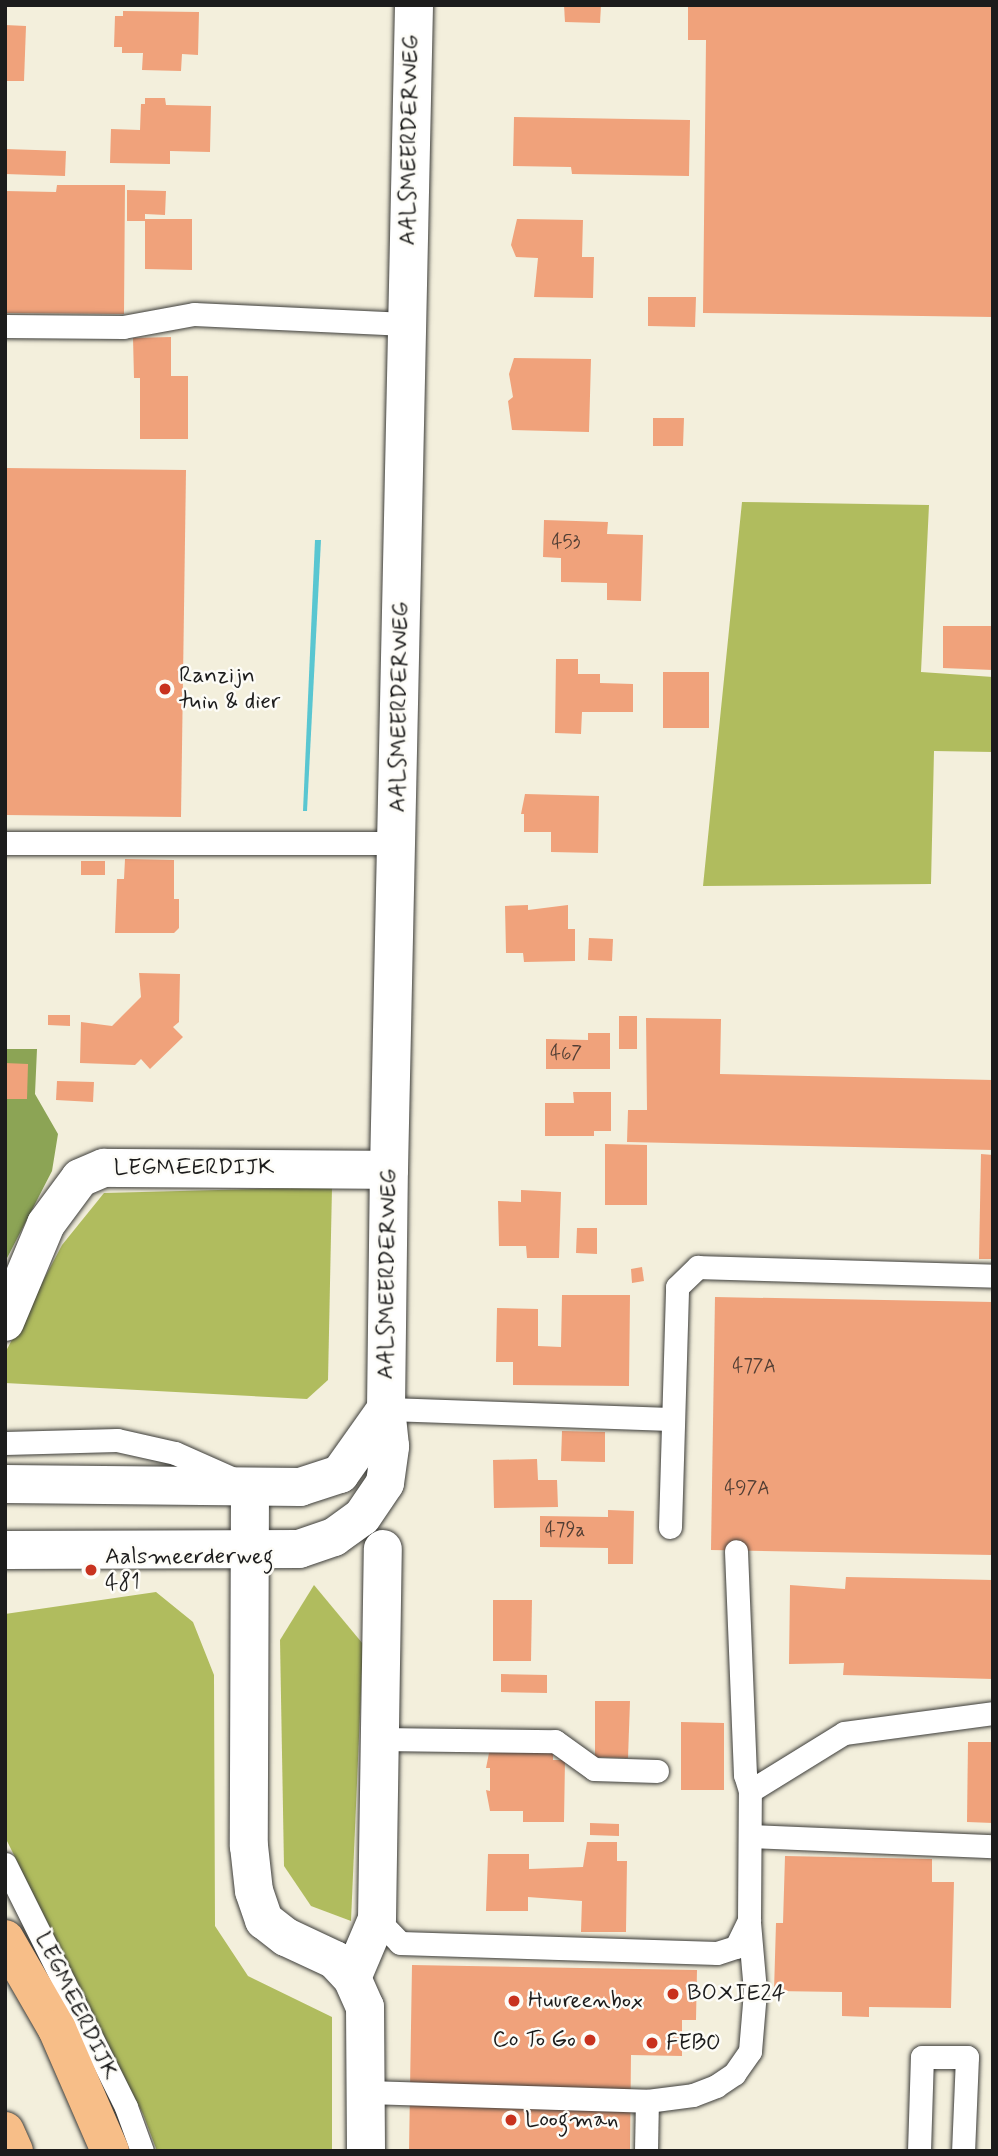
<!DOCTYPE html>
<style>
body{margin:0}
#map{position:relative;width:998px;height:2156px;overflow:hidden;background:#f3efdc;font-family:Mynerve,sans-serif}
div>[style]{position:absolute}
.green>*{inset:0;background:#b0bc5e}
.forest>*{inset:0;background:#8ca455}
.water>*{inset:0;background:#59c6d1}
.building>*{inset:0;background:#f0a27b}
.roads{filter:drop-shadow(0 0 2px #3c3c39) drop-shadow(0 0 2px #3c3c39)}
.service>*{height:23px;margin:-11.5px;padding:0 11.5px;transform-origin:11.5px;border-radius:11.5px;background:#fff}
.minor>*{height:38px;margin:-19px;padding:0 19px;transform-origin:19px;border-radius:19px;background:#fff}
.tertiary>*{height:38px;margin:-19px;padding:0 19px;transform-origin:19px;border-radius:19px;background:#fff}
.primary>*{height:38px;margin:-19px;padding:0 19px;transform-origin:19px;border-radius:19px;background:#f7be88}
.dots>*{width:19px;height:19px;translate:-50% -50%;box-sizing:border-box;border:4px solid #fdfcf7;border-radius:50%}
span{translate:-50% -50%;white-space:nowrap;text-align:center;line-height:1.15;-webkit-text-stroke:5px #fdfcf7;paint-order:stroke}
.number-label{font-size:19px;color:#513e34}
.number-label span{-webkit-text-stroke-width:0}
.street-label{font-size:23px;color:#1c1c1c}
.poi-label{font-size:23px;color:#1c1c1c}
.left{translate:0 -50%;text-align:left}
.right{translate:-100% -50%;text-align:right}
.frame{position:absolute;inset:0;border:7px solid #1c1c1c;pointer-events:none}
</style>
<div id="map">
<div class="green">
<div style="clip-path:polygon(742px 502px,929px 505px,921px 672px,993px 677px,993px 752px,934px 751px,931px 884px,703px 886px)"></div>
<div style="clip-path:polygon(332px 1187px,328px 1380px,307px 1399px,5px 1383px,5px 1353px,62px 1245px,104px 1193px)"></div>
<div style="clip-path:polygon(314px 1585px,363px 1644px,351px 1921px,311px 1906px,284px 1866px,280px 1640px)"></div>
<div style="clip-path:polygon(156px 1592px,193px 1622px,214px 1675px,215px 1926px,248px 1976px,332px 2017px,332px 2151px,157px 2151px,143px 2114px,5px 1837px,5px 1614px)"></div>
</div>
<div class="forest">
<div style="clip-path:polygon(5px 1049px,37px 1049px,35px 1094px,58px 1134px,52px 1171px,5px 1262px)"></div>
</div>
<div class="water">
<div style="clip-path:polygon(315px 540px,321px 540px,307px 811px,303px 811px)"></div>
</div>
<div class="building">
<div style="clip-path:polygon(564px 5px,601px 5px,600px 23px,565px 22px)"></div>
<div style="clip-path:polygon(688px 5px,993px 5px,993px 317px,703px 313px,706px 40px,688px 40px)"></div>
<div style="clip-path:polygon(123px 11px,199px 12px,198px 55px,182px 54px,181px 71px,142px 70px,143px 53px,122px 53px,122px 47px,114px 47px,115px 16px,123px 16px)"></div>
<div style="clip-path:polygon(5px 25px,26px 26px,24px 81px,5px 81px)"></div>
<div style="clip-path:polygon(145px 98px,165px 98px,166px 105px,211px 106px,210px 152px,170px 151px,170px 164px,110px 163px,111px 129px,140px 130px,141px 104px,145px 104px)"></div>
<div style="clip-path:polygon(514px 117px,690px 120px,689px 176px,572px 174px,571px 167px,513px 166px)"></div>
<div style="clip-path:polygon(5px 149px,66px 151px,65px 176px,5px 174px)"></div>
<div style="clip-path:polygon(57px 185px,125px 185px,124px 314px,5px 313px,5px 191px,56px 192px)"></div>
<div style="clip-path:polygon(127px 190px,166px 191px,165px 215px,145px 214px,145px 219px,192px 219px,192px 270px,145px 269px,145px 221px,127px 221px)"></div>
<div style="clip-path:polygon(517px 219px,583px 220px,582px 257px,594px 257px,593px 298px,534px 297px,538px 258px,516px 257px,511px 245px)"></div>
<div style="clip-path:polygon(648px 297px,696px 297px,695px 327px,648px 326px)"></div>
<div style="clip-path:polygon(171px 337px,171px 376px,188px 376px,188px 439px,140px 439px,140px 378px,134px 378px,133px 338px)"></div>
<div style="clip-path:polygon(514px 358px,591px 359px,589px 432px,512px 430px,508px 401px,513px 397px,509px 374px)"></div>
<div style="clip-path:polygon(653px 418px,684px 418px,683px 446px,653px 446px)"></div>
<div style="clip-path:polygon(5px 468px,186px 470px,181px 817px,5px 815px)"></div>
<div style="clip-path:polygon(544px 520px,608px 522px,607px 534px,643px 535px,641px 601px,607px 600px,607px 583px,561px 582px,561px 558px,543px 557px)"></div>
<div style="clip-path:polygon(943px 626px,993px 626px,993px 670px,943px 668px)"></div>
<div style="clip-path:polygon(556px 659px,578px 659px,578px 674px,600px 674px,600px 683px,633px 684px,633px 712px,582px 712px,581px 734px,555px 733px)"></div>
<div style="clip-path:polygon(663px 672px,709px 672px,709px 728px,663px 728px)"></div>
<div style="clip-path:polygon(525px 794px,599px 796px,598px 853px,551px 852px,551px 832px,524px 832px,524px 814px,521px 814px)"></div>
<div style="clip-path:polygon(125px 859px,174px 860px,174px 899px,179px 899px,179px 928px,174px 933px,115px 933px,117px 879px,124px 879px)"></div>
<div style="clip-path:polygon(81px 861px,105px 861px,105px 875px,81px 875px)"></div>
<div style="clip-path:polygon(528px 905px,528px 910px,568px 905px,568px 929px,575px 929px,575px 961px,524px 962px,523px 953px,506px 953px,505px 906px)"></div>
<div style="clip-path:polygon(589px 938px,613px 939px,612px 961px,588px 960px)"></div>
<div style="clip-path:polygon(139px 973px,180px 974px,179px 1022px,173px 1027px,183px 1037px,150px 1069px,141px 1059px,135px 1065px,80px 1063px,81px 1022px,112px 1026px,141px 997px)"></div>
<div style="clip-path:polygon(48px 1015px,70px 1015px,70px 1026px,48px 1025px)"></div>
<div style="clip-path:polygon(619px 1016px,637px 1016px,637px 1049px,619px 1049px)"></div>
<div style="clip-path:polygon(646px 1018px,721px 1019px,720px 1074px,993px 1080px,993px 1150px,627px 1142px,628px 1110px,647px 1110px)"></div>
<div style="clip-path:polygon(588px 1033px,610px 1033px,610px 1069px,546px 1069px,546px 1039px,588px 1040px)"></div>
<div style="clip-path:polygon(5px 1063px,28px 1064px,27px 1099px,5px 1099px)"></div>
<div style="clip-path:polygon(57px 1081px,94px 1082px,93px 1102px,56px 1100px)"></div>
<div style="clip-path:polygon(573px 1092px,611px 1092px,611px 1131px,594px 1131px,594px 1136px,545px 1136px,545px 1103px,574px 1103px)"></div>
<div style="clip-path:polygon(605px 1144px,647px 1145px,647px 1205px,605px 1205px)"></div>
<div style="clip-path:polygon(981px 1154px,993px 1155px,993px 1259px,979px 1259px)"></div>
<div style="clip-path:polygon(521px 1190px,561px 1192px,559px 1258px,527px 1258px,526px 1246px,499px 1246px,498px 1201px,521px 1202px)"></div>
<div style="clip-path:polygon(577px 1228px,597px 1228px,597px 1254px,576px 1253px)"></div>
<div style="clip-path:polygon(642px 1267px,644px 1281px,632px 1283px,631px 1269px)"></div>
<div style="clip-path:polygon(562px 1295px,630px 1295px,629px 1386px,513px 1385px,513px 1362px,496px 1362px,497px 1308px,538px 1309px,538px 1346px,561px 1347px)"></div>
<div style="clip-path:polygon(715px 1297px,993px 1302px,993px 1555px,711px 1550px)"></div>
<div style="clip-path:polygon(562px 1431px,605px 1432px,605px 1462px,561px 1461px)"></div>
<div style="clip-path:polygon(537px 1459px,538px 1480px,557px 1480px,558px 1507px,494px 1508px,493px 1460px)"></div>
<div style="clip-path:polygon(608px 1510px,634px 1511px,633px 1564px,608px 1564px,608px 1548px,540px 1547px,540px 1516px,608px 1517px)"></div>
<div style="clip-path:polygon(846px 1577px,993px 1580px,993px 1679px,843px 1675px,844px 1663px,789px 1664px,790px 1585px,845px 1589px)"></div>
<div style="clip-path:polygon(493px 1600px,532px 1600px,531px 1661px,493px 1661px)"></div>
<div style="clip-path:polygon(501px 1674px,547px 1675px,547px 1693px,501px 1692px)"></div>
<div style="clip-path:polygon(595px 1701px,630px 1701px,628px 1758px,595px 1757px)"></div>
<div style="clip-path:polygon(681px 1722px,724px 1723px,724px 1790px,681px 1790px)"></div>
<div style="clip-path:polygon(968px 1742px,993px 1742px,993px 1823px,967px 1822px)"></div>
<div style="clip-path:polygon(490px 1748px,553px 1749px,553px 1760px,565px 1760px,564px 1822px,523px 1822px,523px 1811px,490px 1811px,486px 1790px,490px 1791px,490px 1768px,486px 1768px)"></div>
<div style="clip-path:polygon(590px 1823px,619px 1824px,619px 1836px,590px 1835px)"></div>
<div style="clip-path:polygon(587px 1842px,617px 1842px,617px 1861px,627px 1861px,626px 1932px,581px 1932px,582px 1901px,528px 1897px,528px 1911px,486px 1911px,488px 1854px,529px 1854px,529px 1869px,583px 1867px)"></div>
<div style="clip-path:polygon(785px 1856px,932px 1859px,932px 1882px,954px 1882px,951px 2008px,869px 2007px,869px 2017px,842px 2016px,842px 1992px,774px 1991px,776px 1923px,783px 1923px)"></div>
<div style="clip-path:polygon(412px 1965px,697px 1970px,696px 2020px,682px 2020px,682px 2056px,631px 2055px,630px 2151px,409px 2151px)"></div>
</div>
<div class="roads">
<div class="service">
<div style="left:5px;top:326px;width:118px;rotate:0.5deg"></div>
<div style="left:123px;top:327px;width:72px;rotate:-10.4deg"></div>
<div style="left:194px;top:314px;width:212px;rotate:2.7deg"></div>
<div style="left:5px;top:843px;width:393px"></div>
<div style="left:386px;top:1409px;width:287px;rotate:2deg"></div>
<div style="left:5px;top:1443px;width:112px;rotate:-1.5deg"></div>
<div style="left:117px;top:1440px;width:59px;rotate:12.6deg"></div>
<div style="left:175px;top:1453px;width:69px;rotate:24deg"></div>
<div style="left:670px;top:1527px;width:240px;rotate:-88.3deg"></div>
<div style="left:677px;top:1287px;width:29px;rotate:-44deg"></div>
<div style="left:698px;top:1267px;width:295px;rotate:1.7deg"></div>
<div style="left:380px;top:1739px;width:175px;rotate:0.7deg"></div>
<div style="left:555px;top:1741px;width:48px;rotate:35.7deg"></div>
<div style="left:594px;top:1769px;width:63px;rotate:1.8deg"></div>
<div style="left:750px;top:1791px;width:110px;rotate:-31.7deg"></div>
<div style="left:844px;top:1733px;width:150px;rotate:-7.6deg"></div>
<div style="left:750px;top:1836px;width:243px;rotate:2.4deg"></div>
<div style="left:5px;top:1864px;width:271px;rotate:63.5deg"></div>
<div style="left:126px;top:2107px;width:47px;rotate:70deg"></div>
<div style="left:377px;top:1919px;width:33px;rotate:46deg"></div>
<div style="left:400px;top:1943px;width:317px;rotate:1.8deg"></div>
<div style="left:717px;top:1953px;width:20px;rotate:-18deg"></div>
<div style="left:736px;top:1947px;width:30px;rotate:-64deg"></div>
<div style="left:749px;top:1920px;width:129px;rotate:-89.6deg"></div>
<div style="left:750px;top:1791px;width:17px;rotate:-107deg"></div>
<div style="left:745px;top:1775px;width:224px;rotate:-92.3deg"></div>
<div style="left:367px;top:2092px;width:280px;rotate:1.8deg"></div>
<div style="left:647px;top:2101px;width:46px;rotate:-7.4deg"></div>
<div style="left:693px;top:2095px;width:25px;rotate:-21deg"></div>
<div style="left:716px;top:2086px;width:22px;rotate:-34deg"></div>
<div style="left:734px;top:2074px;width:28px;rotate:-55deg"></div>
<div style="left:750px;top:2051px;width:60px;rotate:-85.2deg"></div>
<div style="left:755px;top:1991px;width:68px;rotate:-95deg"></div>
<div style="left:646px;top:2151px;width:50px;rotate:-88.9deg"></div>
<div style="left:919px;top:2151px;width:94px;rotate:-88.2deg"></div>
<div style="left:922px;top:2057px;width:45px"></div>
<div style="left:967px;top:2057px;width:94px;rotate:92.4deg"></div>
</div>
<div class="minor">
<div style="left:5px;top:1322px;width:106px;rotate:-67.3deg"></div>
<div style="left:46px;top:1224px;width:57px;rotate:-53.5deg"></div>
<div style="left:80px;top:1178px;width:26px;rotate:-23deg"></div>
<div style="left:104px;top:1168px;width:285px;rotate:0.4deg"></div>
<div style="left:250px;top:1488px;width:358px;rotate:90.2deg"></div>
<div style="left:249px;top:1846px;width:45px;rotate:83.7deg"></div>
<div style="left:254px;top:1891px;width:31px;rotate:71deg"></div>
<div style="left:264px;top:1920px;width:28px;rotate:38deg"></div>
<div style="left:286px;top:1937px;width:54px;rotate:25.1deg"></div>
<div style="left:335px;top:1960px;width:25px;rotate:47deg"></div>
<div style="left:352px;top:1978px;width:32px;rotate:66deg"></div>
<div style="left:365px;top:2007px;width:144px;rotate:89.6deg"></div>
<div style="left:352px;top:1978px;width:64px;rotate:-67deg"></div>
<div style="left:377px;top:1919px;width:370px;rotate:-89.1deg"></div>
</div>
<div class="tertiary">
<div style="left:5px;top:1484px;width:295px;rotate:0.6deg"></div>
<div style="left:300px;top:1487px;width:42px;rotate:-18deg"></div>
<div style="left:340px;top:1474px;width:80px;rotate:-54.7deg"></div>
<div style="left:5px;top:1550px;width:294px;rotate:-0.2deg"></div>
<div style="left:299px;top:1549px;width:37px;rotate:-19deg"></div>
<div style="left:334px;top:1537px;width:34px;rotate:-36deg"></div>
<div style="left:362px;top:1517px;width:41px;rotate:-55.9deg"></div>
<div style="left:385px;top:1483px;width:37px;rotate:-82deg"></div>
<div style="left:390px;top:1446px;width:37px;rotate:-96deg"></div>
<div style="left:386px;top:1409px;width:239px;rotate:-89.3deg"></div>
<div style="left:389px;top:1170px;width:1165px;rotate:-88.77deg"></div>
</div>
<div class="primary">
<div style="left:5px;top:1939px;width:104px;rotate:60deg"></div>
<div style="left:57px;top:2029px;width:133px;rotate:66.5deg"></div>
<div style="left:5px;top:2131px;width:22px;rotate:66deg"></div>
</div>
</div>
<div class="dots">
<div style="left:165px;top:689px;background:#c8321e"></div>
<div style="left:91px;top:1570px;background:#c8321e"></div>
<div style="left:673px;top:1994px;background:#c8321e"></div>
<div style="left:514px;top:2001px;background:#c8321e"></div>
<div style="left:590px;top:2040px;background:#c8321e"></div>
<div style="left:652px;top:2043px;background:#c8321e"></div>
<div style="left:511px;top:2120px;background:#c8321e"></div>
</div>
<div class="number-label">
<span style="left:566px;top:543px">453</span>
<span style="left:566px;top:1054px">467</span>
<span style="left:754px;top:1367px">477A</span>
<span style="left:747px;top:1489px">497A</span>
<span style="left:565px;top:1531px">479a</span>
</div>
<div class="street-label">
<span style="left:410px;top:140px;rotate:-89deg">AALSMEERDERWEG</span>
<span style="left:400px;top:707px;rotate:-89deg">AALSMEERDERWEG</span>
<span style="left:194px;top:1168px">LEGMEERDIJK</span>
<span style="left:388px;top:1274px;rotate:-89deg">AALSMEERDERWEG</span>
<span style="left:76px;top:2006px;rotate:64deg">LEGMEERDIJK</span>
</div>
<div class="poi-label">
<span class="left" style="left:179px;top:689px">Ranzijn<br>tuin &amp; dier</span>
<span class="left" style="left:105px;top:1570px">Aalsmeerderweg<br>481</span>
<span class="left" style="left:687px;top:1994px">BOXIE24</span>
<span class="left" style="left:528px;top:2001px">Huureenbox</span>
<span class="right" style="left:576px;top:2040px">Co To Go</span>
<span class="left" style="left:666px;top:2043px">FEBO</span>
<span class="left" style="left:525px;top:2120px">Loogman</span>
</div>
<div class="frame"></div>
</div>
